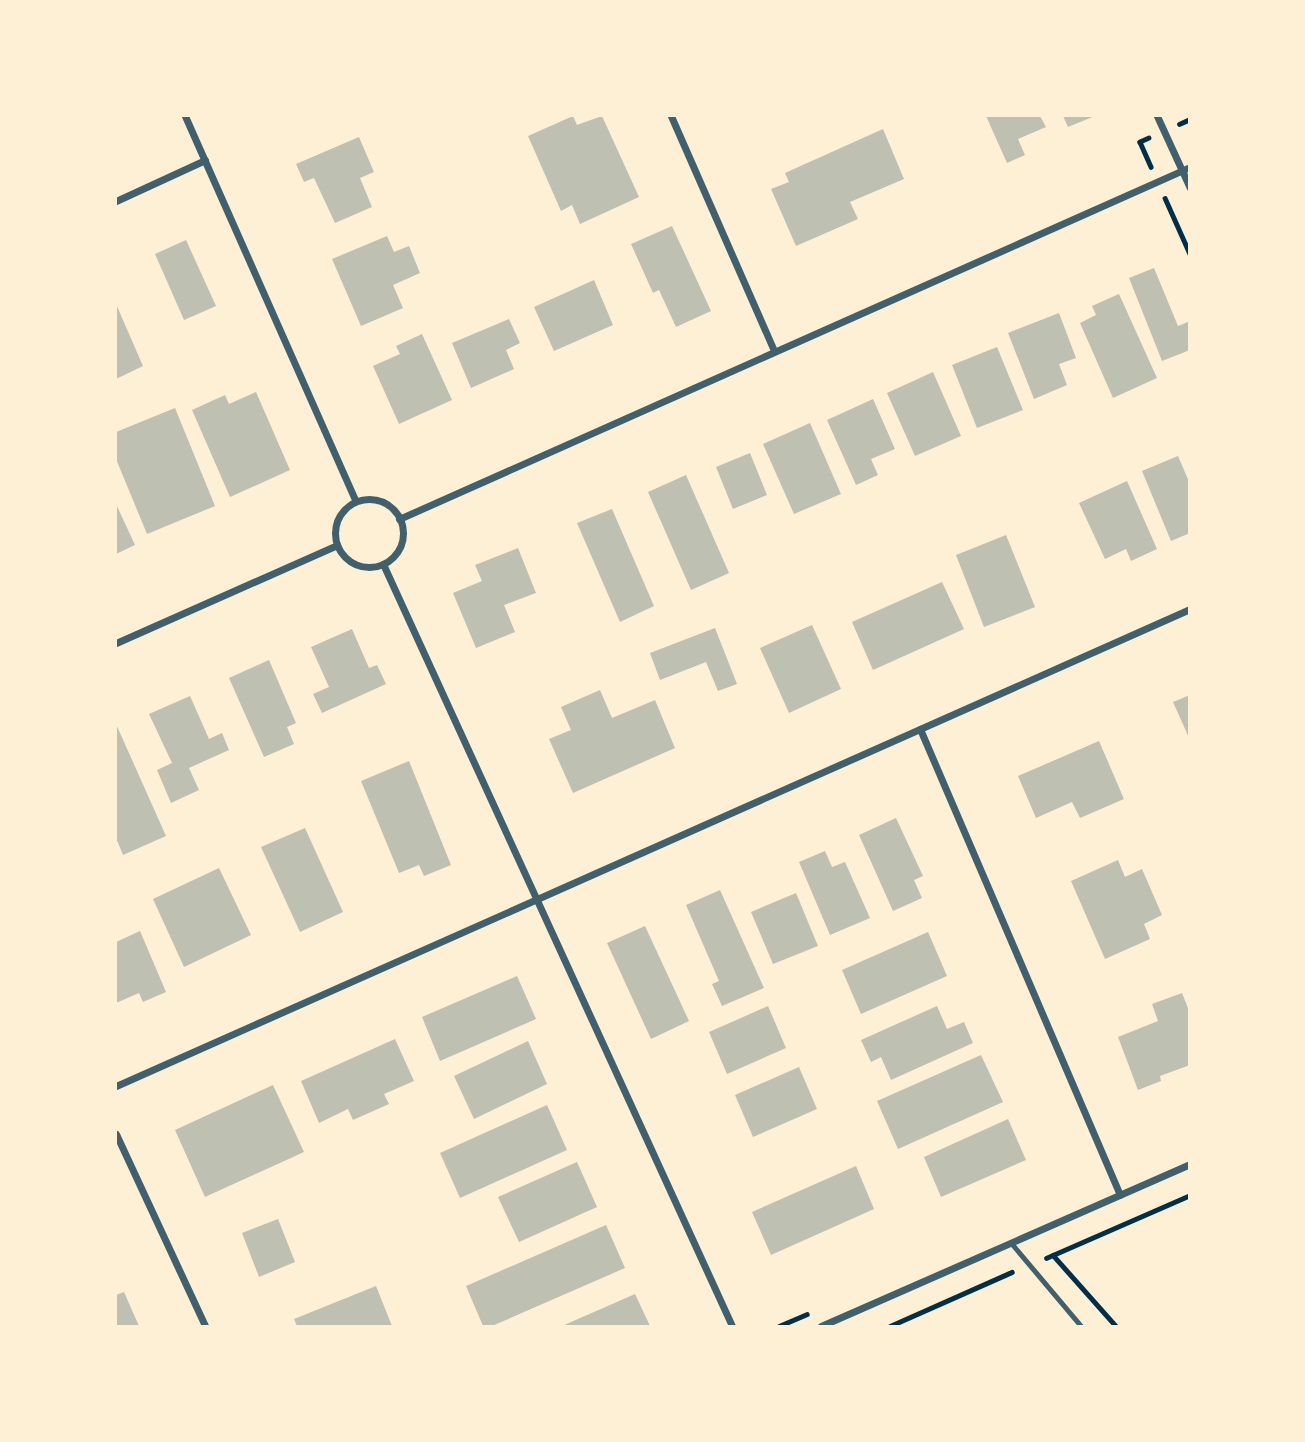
<!DOCTYPE html>
<style>
body{margin:0}
#map{position:relative;width:1305px;height:1442px;overflow:hidden;background:#fdf0d5;font-family:"Fira Sans Condensed",sans-serif}
div>[style]{position:absolute}
.building>*{inset:0;background:#bec0b2}
.path>*{height:4.5px;margin:-2.25px;padding:0 2.25px;transform-origin:2.25px;border-radius:2.25px;background:#003049}
.service>*{height:5px;margin:-2.5px;padding:0 2.5px;transform-origin:2.5px;border-radius:2.5px;background:#3f606c}
.minor>*{height:7px;margin:-3.5px;padding:0 3.5px;transform-origin:3.5px;border-radius:3.5px;background:#3f606c}
.minor>.ring{margin:-3.5px;padding:0;box-sizing:content-box;background:none;border:7px solid #3f606c;border-radius:50%}
span{translate:-50% -50%;white-space:nowrap;text-align:center;line-height:1.15;-webkit-text-stroke:6px #fdf0d5;paint-order:stroke}
.frame{position:absolute;inset:0;border:117px solid #fdf0d5;pointer-events:none}
</style>
<div id="map">
<div class="building">
<div style="clip-path:polygon(573px 116px,577px 125px,602px 116px,639px 197px,580px 224px,572px 205px,561px 211px,528px 136px)"></div>
<div style="clip-path:polygon(986px 116px,1040px 116px,1046px 127px,1018px 139px,1025px 155px,1007px 163px)"></div>
<div style="clip-path:polygon(1063px 116px,1095px 116px,1068px 127px)"></div>
<div style="clip-path:polygon(883px 129px,904px 179px,850px 202px,858px 219px,796px 246px,771px 189px,789px 182px,785px 173px)"></div>
<div style="clip-path:polygon(359px 137px,374px 172px,360px 178px,372px 207px,335px 223px,314px 178px,304px 182px,296px 164px)"></div>
<div style="clip-path:polygon(672px 226px,711px 311px,676px 327px,659px 290px,653px 293px,631px 244px)"></div>
<div style="clip-path:polygon(387px 236px,394px 252px,409px 246px,420px 273px,393px 285px,403px 308px,361px 326px,332px 259px)"></div>
<div style="clip-path:polygon(186px 240px,216px 306px,184px 320px,155px 254px)"></div>
<div style="clip-path:polygon(1154px 268px,1178px 326px,1190px 321px,1190px 350px,1162px 361px,1129px 278px)"></div>
<div style="clip-path:polygon(594px 280px,613px 325px,554px 351px,534px 307px)"></div>
<div style="clip-path:polygon(1119px 294px,1157px 378px,1113px 398px,1080px 323px,1096px 315px,1092px 306px)"></div>
<div style="clip-path:polygon(116px 304px,143px 366px,116px 379px)"></div>
<div style="clip-path:polygon(1059px 313px,1076px 358px,1059px 364px,1067px 385px,1034px 399px,1008px 333px)"></div>
<div style="clip-path:polygon(509px 319px,520px 343px,506px 350px,514px 369px,471px 388px,452px 343px)"></div>
<div style="clip-path:polygon(422px 334px,452px 400px,399px 424px,373px 366px,400px 354px,396px 346px)"></div>
<div style="clip-path:polygon(997px 347px,1023px 410px,977px 428px,952px 365px)"></div>
<div style="clip-path:polygon(933px 372px,961px 436px,915px 456px,887px 393px)"></div>
<div style="clip-path:polygon(256px 392px,290px 470px,230px 497px,192px 410px,225px 395px,229px 404px)"></div>
<div style="clip-path:polygon(873px 399px,895px 449px,871px 459px,878px 475px,856px 485px,827px 420px)"></div>
<div style="clip-path:polygon(175px 408px,215px 506px,147px 534px,116px 459px,116px 432px)"></div>
<div style="clip-path:polygon(810px 423px,841px 494px,794px 514px,763px 444px)"></div>
<div style="clip-path:polygon(750px 453px,767px 495px,733px 509px,716px 467px)"></div>
<div style="clip-path:polygon(1178px 456px,1190px 484px,1190px 533px,1171px 541px,1142px 471px)"></div>
<div style="clip-path:polygon(686px 475px,729px 573px,691px 590px,648px 492px)"></div>
<div style="clip-path:polygon(1127px 481px,1157px 549px,1131px 561px,1126px 549px,1105px 559px,1079px 503px)"></div>
<div style="clip-path:polygon(116px 504px,135px 545px,116px 554px)"></div>
<div style="clip-path:polygon(612px 509px,654px 606px,620px 622px,577px 523px)"></div>
<div style="clip-path:polygon(1006px 535px,1035px 607px,984px 627px,956px 555px)"></div>
<div style="clip-path:polygon(518px 548px,536px 593px,504px 605px,515px 632px,476px 648px,453px 593px,482px 581px,475px 565px)"></div>
<div style="clip-path:polygon(942px 582px,964px 629px,873px 670px,852px 622px)"></div>
<div style="clip-path:polygon(812px 625px,841px 689px,789px 713px,760px 648px)"></div>
<div style="clip-path:polygon(715px 628px,737px 684px,718px 691px,706px 662px,660px 680px,650px 653px)"></div>
<div style="clip-path:polygon(352px 629px,369px 668px,377px 665px,386px 684px,322px 713px,313px 694px,329px 687px,311px 647px)"></div>
<div style="clip-path:polygon(269px 660px,296px 723px,287px 727px,294px 744px,264px 757px,229px 678px)"></div>
<div style="clip-path:polygon(600px 690px,612px 718px,655px 700px,675px 748px,573px 793px,549px 739px,571px 730px,561px 707px)"></div>
<div style="clip-path:polygon(1190px 695px,1190px 740px,1173px 702px)"></div>
<div style="clip-path:polygon(190px 696px,209px 739px,222px 733px,229px 750px,189px 768px,199px 790px,171px 803px,157px 770px,172px 763px,149px 714px)"></div>
<div style="clip-path:polygon(116px 724px,166px 836px,123px 855px,116px 838px)"></div>
<div style="clip-path:polygon(1099px 741px,1124px 799px,1080px 818px,1072px 802px,1036px 818px,1018px 776px)"></div>
<div style="clip-path:polygon(409px 761px,451px 865px,424px 876px,419px 865px,399px 873px,361px 781px)"></div>
<div style="clip-path:polygon(896px 818px,923px 876px,914px 880px,922px 898px,893px 911px,859px 835px)"></div>
<div style="clip-path:polygon(305px 828px,343px 912px,300px 932px,261px 847px)"></div>
<div style="clip-path:polygon(825px 851px,832px 867px,845px 862px,870px 918px,830px 935px,799px 862px)"></div>
<div style="clip-path:polygon(1118px 860px,1125px 877px,1142px 869px,1162px 915px,1144px 924px,1150px 939px,1105px 959px,1071px 881px)"></div>
<div style="clip-path:polygon(219px 868px,251px 935px,184px 967px,153px 899px)"></div>
<div style="clip-path:polygon(720px 890px,764px 988px,722px 1006px,712px 984px,719px 981px,686px 905px)"></div>
<div style="clip-path:polygon(796px 893px,818px 946px,773px 964px,751px 912px)"></div>
<div style="clip-path:polygon(645px 926px,689px 1021px,651px 1039px,607px 943px)"></div>
<div style="clip-path:polygon(140px 931px,166px 992px,143px 1002px,139px 993px,116px 1003px,116px 942px)"></div>
<div style="clip-path:polygon(928px 932px,947px 976px,861px 1014px,842px 970px)"></div>
<div style="clip-path:polygon(517px 976px,536px 1019px,440px 1061px,422px 1017px)"></div>
<div style="clip-path:polygon(1182px 993px,1190px 1013px,1190px 1065px,1160px 1076px,1161px 1081px,1138px 1090px,1118px 1037px,1158px 1021px,1152px 1004px)"></div>
<div style="clip-path:polygon(768px 1006px,786px 1048px,727px 1074px,709px 1032px)"></div>
<div style="clip-path:polygon(937px 1006px,947px 1029px,964px 1022px,973px 1043px,891px 1080px,881px 1057px,871px 1062px,861px 1040px)"></div>
<div style="clip-path:polygon(395px 1039px,414px 1081px,384px 1094px,389px 1104px,353px 1120px,348px 1109px,319px 1123px,301px 1081px)"></div>
<div style="clip-path:polygon(528px 1041px,547px 1084px,474px 1119px,454px 1076px)"></div>
<div style="clip-path:polygon(981px 1055px,1003px 1102px,898px 1149px,877px 1101px)"></div>
<div style="clip-path:polygon(799px 1067px,817px 1109px,753px 1137px,735px 1095px)"></div>
<div style="clip-path:polygon(273px 1085px,304px 1152px,205px 1197px,175px 1130px)"></div>
<div style="clip-path:polygon(547px 1105px,567px 1150px,460px 1198px,440px 1153px)"></div>
<div style="clip-path:polygon(1008px 1119px,1026px 1160px,941px 1197px,924px 1157px)"></div>
<div style="clip-path:polygon(577px 1162px,597px 1207px,519px 1242px,498px 1197px)"></div>
<div style="clip-path:polygon(856px 1166px,874px 1209px,771px 1255px,752px 1212px)"></div>
<div style="clip-path:polygon(278px 1219px,295px 1262px,259px 1277px,242px 1233px)"></div>
<div style="clip-path:polygon(606px 1225px,625px 1268px,492px 1326px,483px 1326px,466px 1286px)"></div>
<div style="clip-path:polygon(376px 1286px,392px 1326px,297px 1326px,294px 1319px)"></div>
<div style="clip-path:polygon(124px 1292px,139px 1326px,116px 1326px,116px 1295px)"></div>
<div style="clip-path:polygon(635px 1294px,650px 1326px,562px 1326px)"></div>
</div>
<div class="path">
<div style="left:1179px;top:124px;width:12px;rotate:-24deg"></div>
<div style="left:1149px;top:138px;width:10px;rotate:156deg"></div>
<div style="left:1140px;top:142px;width:27px;rotate:66deg"></div>
<div style="left:1165px;top:198px;width:61px;rotate:65.9deg"></div>
<div style="left:1053px;top:1255px;width:95px;rotate:48.4deg"></div>
<div style="left:1046px;top:1258px;width:157px;rotate:-23.6deg"></div>
<div style="left:779px;top:1326px;width:30px;rotate:-23deg"></div>
<div style="left:890px;top:1326px;width:133px;rotate:-23.9deg"></div>
</div>
<div class="service">
<div style="left:1011px;top:1243px;width:109px;rotate:49.9deg"></div>
</div>
<div class="minor">
<div style="left:185px;top:116px;width:421px;rotate:66.1deg"></div>
<div style="left:671px;top:116px;width:257px;rotate:66.3deg"></div>
<div style="left:1157px;top:116px;width:79px;rotate:65.4deg"></div>
<div style="left:116px;top:201px;width:98px;rotate:-24.7deg"></div>
<div class="ring" style="left:335px;top:499px;width:61px;height:61px"></div>
<div style="left:399px;top:519px;width:866px;rotate:-23.99deg"></div>
<div style="left:383px;top:564px;width:838px;rotate:65.39deg"></div>
<div style="left:116px;top:643px;width:242px;rotate:-23.9deg"></div>
<div style="left:920px;top:729px;width:507px;rotate:66.77deg"></div>
<div style="left:116px;top:1086px;width:1175px;rotate:-23.95deg"></div>
<div style="left:116px;top:1134px;width:212px;rotate:65.1deg"></div>
<div style="left:821px;top:1326px;width:403px;rotate:-23.7deg"></div>
</div>
<div class="frame"></div>
</div>
